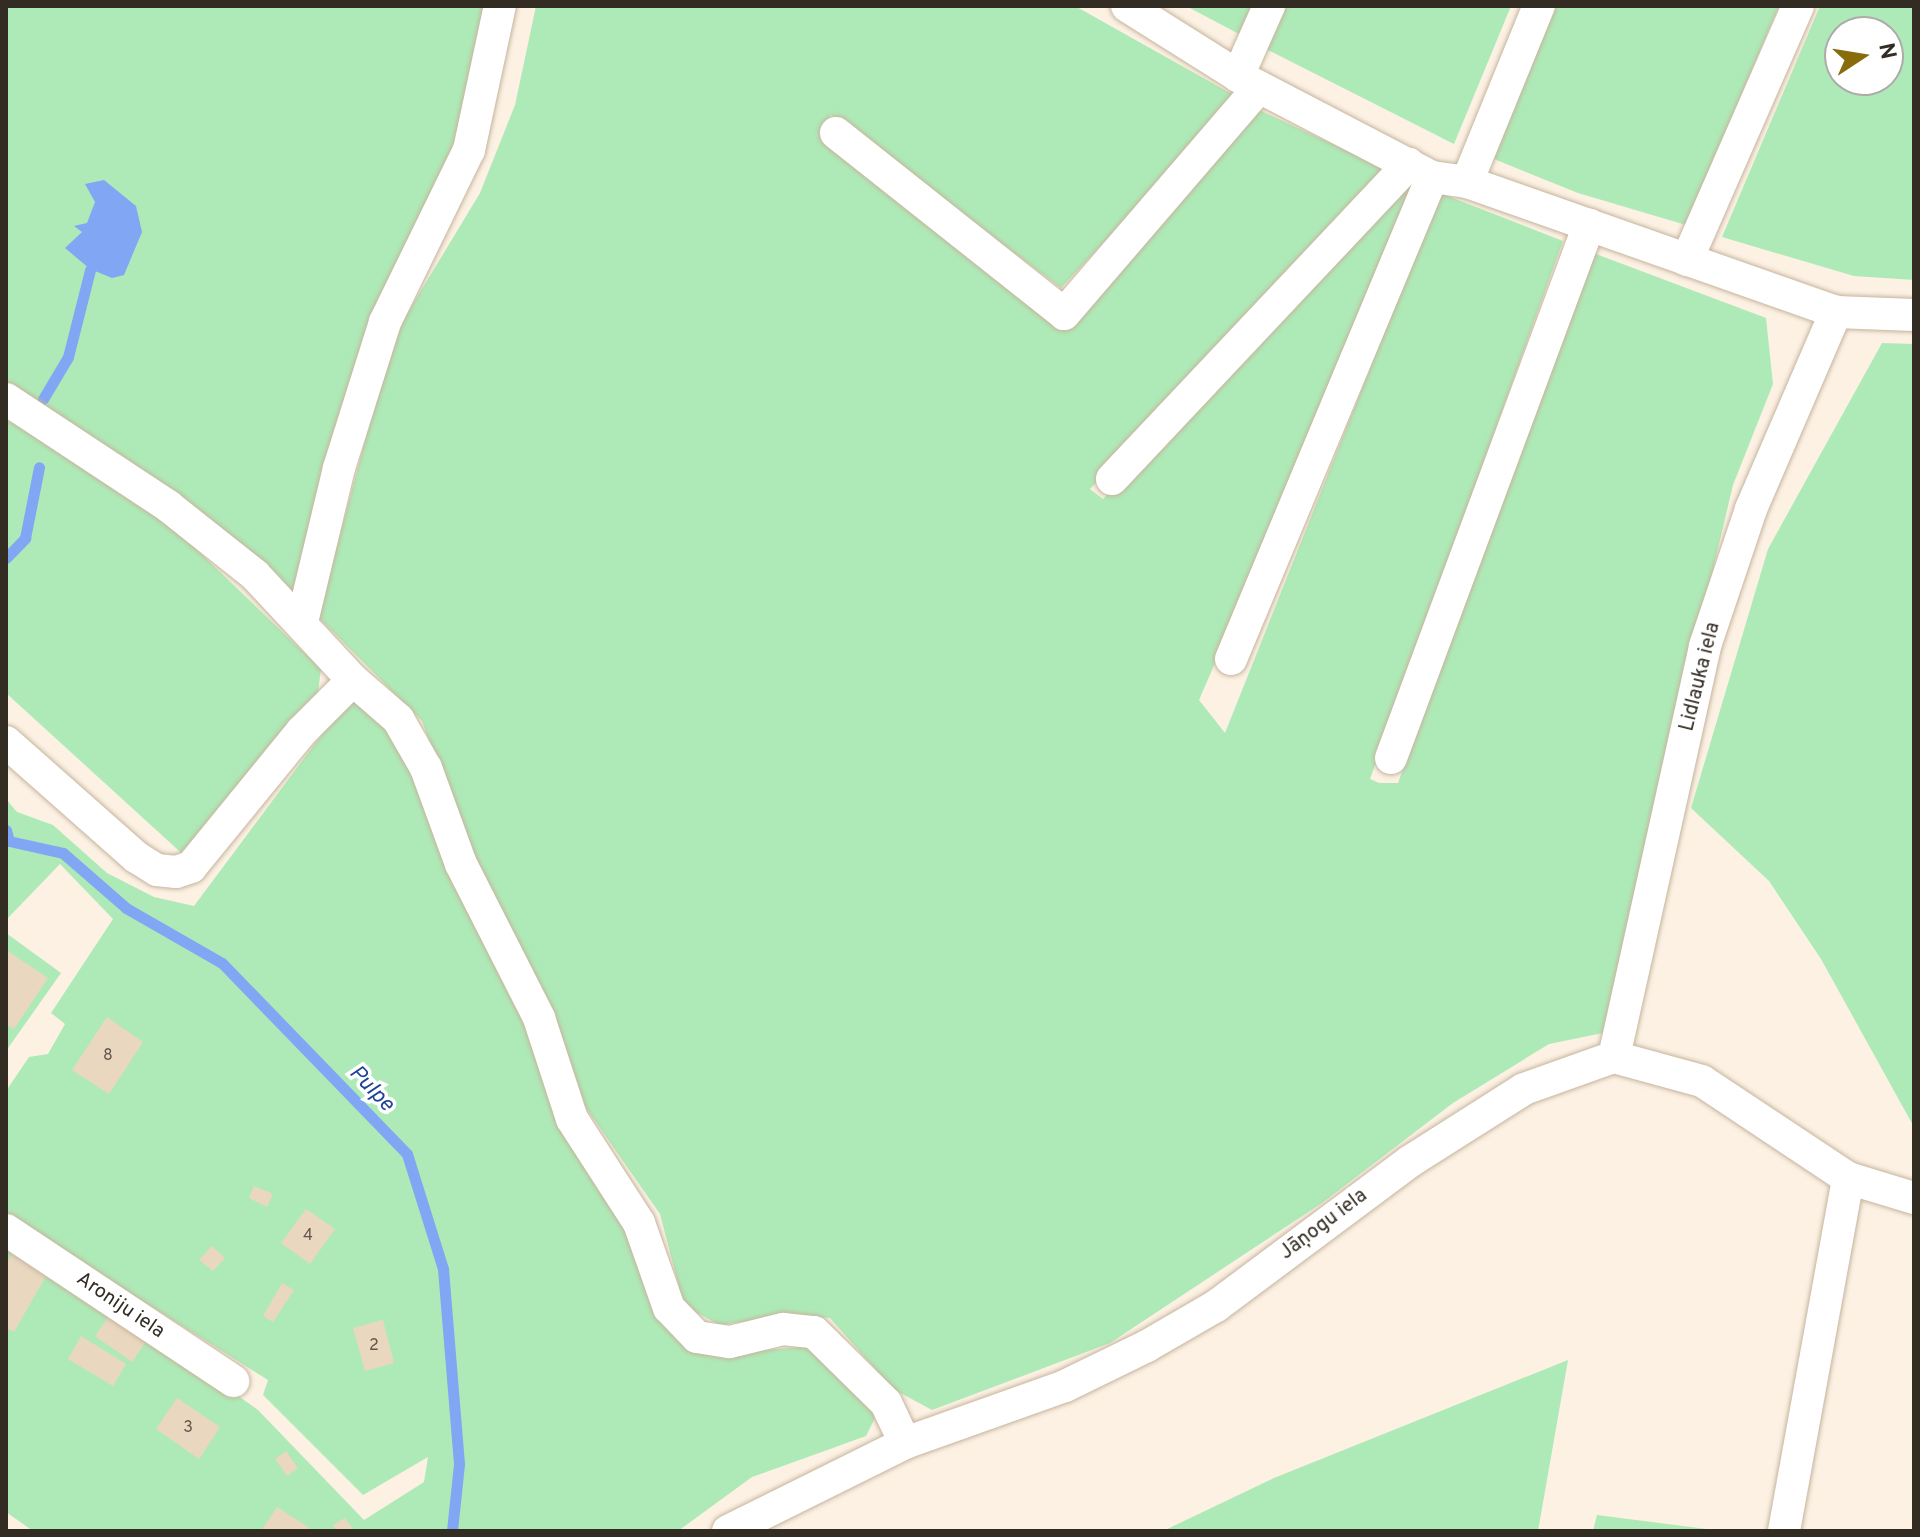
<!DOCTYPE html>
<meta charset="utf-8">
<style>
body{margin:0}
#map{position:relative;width:1920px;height:1537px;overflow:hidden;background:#fcf1e3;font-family:Overpass,sans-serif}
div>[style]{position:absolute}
.green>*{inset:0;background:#aeeab7}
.water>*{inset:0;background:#81a6f4}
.stream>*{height:11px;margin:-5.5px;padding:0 5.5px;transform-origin:5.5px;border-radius:5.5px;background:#81a6f4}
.building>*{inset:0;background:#ead7c0}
.roads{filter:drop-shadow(0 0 2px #c6b49e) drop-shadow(0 0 2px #c6b49e)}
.minor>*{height:32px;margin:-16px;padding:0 16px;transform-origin:16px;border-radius:16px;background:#fff}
span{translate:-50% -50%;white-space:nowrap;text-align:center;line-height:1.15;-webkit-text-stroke:7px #fff;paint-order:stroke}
.number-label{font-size:16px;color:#61574a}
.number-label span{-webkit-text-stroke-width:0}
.street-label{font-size:20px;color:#332c23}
.water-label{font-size:22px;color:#1e419a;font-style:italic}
.frame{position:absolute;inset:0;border:8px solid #332c23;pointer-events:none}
.north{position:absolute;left:1824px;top:16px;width:80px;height:80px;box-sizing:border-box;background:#fff;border:2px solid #adaba7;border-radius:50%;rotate:78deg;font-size:22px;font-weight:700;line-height:32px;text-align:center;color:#332c23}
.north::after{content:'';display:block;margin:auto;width:28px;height:36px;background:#886c0b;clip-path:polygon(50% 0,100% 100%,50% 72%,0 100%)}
</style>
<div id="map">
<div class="green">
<div style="clip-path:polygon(6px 6px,490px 6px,449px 161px,293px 595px,172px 489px,6px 384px)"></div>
<div style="clip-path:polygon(536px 6px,1075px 6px,1239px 98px,1061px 288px,831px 115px,820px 137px,1065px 329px,1257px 109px,1388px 170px,1090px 489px,1103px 499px,1409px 181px,1422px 186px,1199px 700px,1225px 733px,1440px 193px,1563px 241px,1370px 779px,1379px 783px,1398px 783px,1588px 251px,1766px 318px,1773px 384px,1733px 485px,1603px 1033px,1549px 1044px,1453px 1103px,1322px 1203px,1110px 1343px,932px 1410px,893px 1389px,830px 1318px,789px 1315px,720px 1325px,684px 1306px,660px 1214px,579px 1098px,556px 1018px,465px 838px,422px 721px,318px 617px,393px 337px,480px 193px,515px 105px)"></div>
<div style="clip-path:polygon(1186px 6px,1253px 6px,1241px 35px)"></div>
<div style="clip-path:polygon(1285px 6px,1511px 6px,1454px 144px,1266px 49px)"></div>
<div style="clip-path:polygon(1556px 6px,1779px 6px,1686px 225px,1578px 193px,1494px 159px)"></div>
<div style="clip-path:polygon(evenodd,1820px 6px,1914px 6px,1914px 280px,1854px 276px,1722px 237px,1820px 6px,1840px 32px,1888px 32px,1888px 80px,1840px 80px,1840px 32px)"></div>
<div style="clip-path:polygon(1882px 343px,1914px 344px,1914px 1127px,1821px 959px,1769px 881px,1691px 808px,1768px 549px)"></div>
<div style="clip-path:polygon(6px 420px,47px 441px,170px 524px,321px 669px,316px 707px,188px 859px,6px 693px)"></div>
<div style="clip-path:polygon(349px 698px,385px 727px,413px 773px,625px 1221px,663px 1325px,718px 1354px,814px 1346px,876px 1416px,866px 1436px,752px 1477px,678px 1531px,33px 1531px,6px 1512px,6px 1242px,148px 1332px,258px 1410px,364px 1520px,424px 1482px,428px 1457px,363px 1495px,263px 1395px,268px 1380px,6px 1215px,6px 1091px,29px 1057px,48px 1054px,65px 1024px,51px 1013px,113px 919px,60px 864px,6px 920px,6px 799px,17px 812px,53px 825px,107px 873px,154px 897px,194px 906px)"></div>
<div style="clip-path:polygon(6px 933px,61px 973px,6px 1051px)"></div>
<div style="clip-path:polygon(1568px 1360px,1538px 1531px,1163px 1531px,1274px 1478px)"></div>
<div style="clip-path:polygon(1597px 1515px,1722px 1531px,1593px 1531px)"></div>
</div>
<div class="water">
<div style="clip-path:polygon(104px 180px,136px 206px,142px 232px,124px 275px,112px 278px,90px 269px,65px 248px,82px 232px,74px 226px,87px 223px,95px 202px,85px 184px)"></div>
</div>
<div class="stream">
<div style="left:43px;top:399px;width:49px;rotate:-59.2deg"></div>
<div style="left:68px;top:357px;width:90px;rotate:-75.8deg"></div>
<div style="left:6px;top:558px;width:28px;rotate:-46deg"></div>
<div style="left:25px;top:538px;width:72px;rotate:-78.8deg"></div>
<div style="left:6px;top:830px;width:11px;rotate:75deg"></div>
<div style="left:9px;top:841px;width:55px;rotate:12.5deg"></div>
<div style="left:63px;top:853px;width:84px;rotate:41.1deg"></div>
<div style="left:126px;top:908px;width:111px;rotate:29.8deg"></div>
<div style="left:222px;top:963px;width:266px;rotate:45.9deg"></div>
<div style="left:407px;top:1154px;width:121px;rotate:72.6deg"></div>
<div style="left:443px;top:1269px;width:196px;rotate:85.3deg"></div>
<div style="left:459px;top:1464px;width:67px;rotate:96deg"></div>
</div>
<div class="building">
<div style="clip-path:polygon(6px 950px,48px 978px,14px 1029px,6px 1024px)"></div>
<div style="clip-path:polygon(107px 1017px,143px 1042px,109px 1094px,72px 1070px)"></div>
<div style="clip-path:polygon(254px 1186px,273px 1194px,267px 1207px,249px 1198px)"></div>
<div style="clip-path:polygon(306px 1209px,335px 1229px,310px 1264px,281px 1243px)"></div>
<div style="clip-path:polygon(212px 1246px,225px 1258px,213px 1271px,199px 1260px)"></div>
<div style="clip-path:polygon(12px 1254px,47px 1274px,14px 1332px,6px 1328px,6px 1264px)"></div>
<div style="clip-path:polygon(282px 1283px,294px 1290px,273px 1322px,263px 1316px)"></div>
<div style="clip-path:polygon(112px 1312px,148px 1338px,132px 1362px,95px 1336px)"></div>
<div style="clip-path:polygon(383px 1320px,394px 1363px,365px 1371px,353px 1328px)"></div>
<div style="clip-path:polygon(81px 1336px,126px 1364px,113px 1386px,68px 1359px)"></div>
<div style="clip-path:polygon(177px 1398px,220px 1427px,199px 1459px,156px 1429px)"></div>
<div style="clip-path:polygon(286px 1451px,298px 1468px,287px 1476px,275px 1459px)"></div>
<div style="clip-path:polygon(277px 1507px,314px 1531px,261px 1531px)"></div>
<div style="clip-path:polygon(345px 1518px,354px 1531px,337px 1531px,333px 1525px)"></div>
</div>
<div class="roads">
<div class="minor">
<div style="left:1127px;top:6px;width:131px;rotate:32.2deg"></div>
<div style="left:1238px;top:76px;width:219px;rotate:27.5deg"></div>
<div style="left:1432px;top:177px;width:35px;rotate:8deg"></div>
<div style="left:1467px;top:182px;width:391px;rotate:19.4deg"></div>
<div style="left:1836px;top:312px;width:78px;rotate:2.2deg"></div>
<div style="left:1238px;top:76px;width:77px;rotate:-66.1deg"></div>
<div style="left:836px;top:133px;width:291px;rotate:38.4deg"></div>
<div style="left:1064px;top:314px;width:299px;rotate:-49.3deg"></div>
<div style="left:1467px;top:182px;width:190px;rotate:-67.8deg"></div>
<div style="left:1687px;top:260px;width:277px;rotate:-66.4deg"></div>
<div style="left:6px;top:399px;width:194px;rotate:33.4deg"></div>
<div style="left:168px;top:506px;width:111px;rotate:38.4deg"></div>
<div style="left:255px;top:575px;width:144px;rotate:47deg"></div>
<div style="left:353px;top:680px;width:60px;rotate:40.9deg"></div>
<div style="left:398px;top:719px;width:56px;rotate:60.3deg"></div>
<div style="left:426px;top:768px;width:102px;rotate:70deg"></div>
<div style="left:461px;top:864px;width:173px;rotate:63.1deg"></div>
<div style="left:539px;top:1018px;width:106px;rotate:71.9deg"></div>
<div style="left:572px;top:1119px;width:124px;rotate:57.2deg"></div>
<div style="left:639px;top:1223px;width:90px;rotate:70.6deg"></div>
<div style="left:669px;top:1308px;width:40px;rotate:46deg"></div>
<div style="left:697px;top:1337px;width:33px;rotate:9deg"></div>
<div style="left:730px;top:1342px;width:55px;rotate:-13.8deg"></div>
<div style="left:783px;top:1329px;width:31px;rotate:6deg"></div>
<div style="left:814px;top:1332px;width:101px;rotate:44.6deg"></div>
<div style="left:886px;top:1403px;width:44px;rotate:64.6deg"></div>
<div style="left:1112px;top:479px;width:433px;rotate:-46.7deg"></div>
<div style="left:302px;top:622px;width:158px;rotate:-76.5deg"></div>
<div style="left:339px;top:468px;width:153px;rotate:-72.5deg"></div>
<div style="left:385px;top:322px;width:191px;rotate:-64deg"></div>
<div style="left:469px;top:150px;width:147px;rotate:-77.9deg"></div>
<div style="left:1231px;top:659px;width:522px;rotate:-67.36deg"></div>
<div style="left:6px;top:742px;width:174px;rotate:41.5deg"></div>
<div style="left:136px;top:857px;width:25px;rotate:32deg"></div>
<div style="left:157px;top:870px;width:19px;rotate:6deg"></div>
<div style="left:176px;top:872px;width:16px;rotate:-18deg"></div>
<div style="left:191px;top:867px;width:176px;rotate:-50.8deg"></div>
<div style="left:302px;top:731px;width:72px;rotate:-45deg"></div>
<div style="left:1391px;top:758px;width:569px;rotate:-69.62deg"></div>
<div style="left:1614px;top:1057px;width:421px;rotate:-77.5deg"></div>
<div style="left:1705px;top:646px;width:145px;rotate:-71.4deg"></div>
<div style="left:1751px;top:509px;width:215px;rotate:-66.7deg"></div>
<div style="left:6px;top:1230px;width:273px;rotate:33.6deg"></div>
<div style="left:728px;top:1531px;width:198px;rotate:-26.4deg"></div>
<div style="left:905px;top:1443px;width:170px;rotate:-19.6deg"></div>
<div style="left:1065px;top:1386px;width:91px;rotate:-26deg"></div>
<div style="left:1147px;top:1346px;width:80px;rotate:-30.1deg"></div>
<div style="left:1216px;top:1306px;width:241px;rotate:-36.7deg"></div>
<div style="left:1409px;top:1162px;width:136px;rotate:-32.4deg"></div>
<div style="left:1524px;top:1089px;width:96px;rotate:-19.6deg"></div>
<div style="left:1614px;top:1057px;width:91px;rotate:15.3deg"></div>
<div style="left:1702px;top:1081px;width:175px;rotate:33.6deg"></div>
<div style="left:1848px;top:1178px;width:69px;rotate:16.9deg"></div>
<div style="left:1784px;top:1531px;width:359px;rotate:-79.7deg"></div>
</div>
</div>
<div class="number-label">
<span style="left:108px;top:1056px">8</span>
<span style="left:308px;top:1236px">4</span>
<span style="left:374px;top:1346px">2</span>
<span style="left:188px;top:1428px">3</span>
</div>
<div class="street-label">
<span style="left:1701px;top:677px;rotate:-76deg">Lidlauka iela</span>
<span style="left:1324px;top:1225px;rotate:-37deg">Jāņogu iela</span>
<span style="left:120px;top:1306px;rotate:34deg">Aroniju iela</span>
</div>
<div class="water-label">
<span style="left:371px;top:1089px;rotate:46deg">Pulpe</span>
</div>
<div class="frame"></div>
<div class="north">N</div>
</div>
